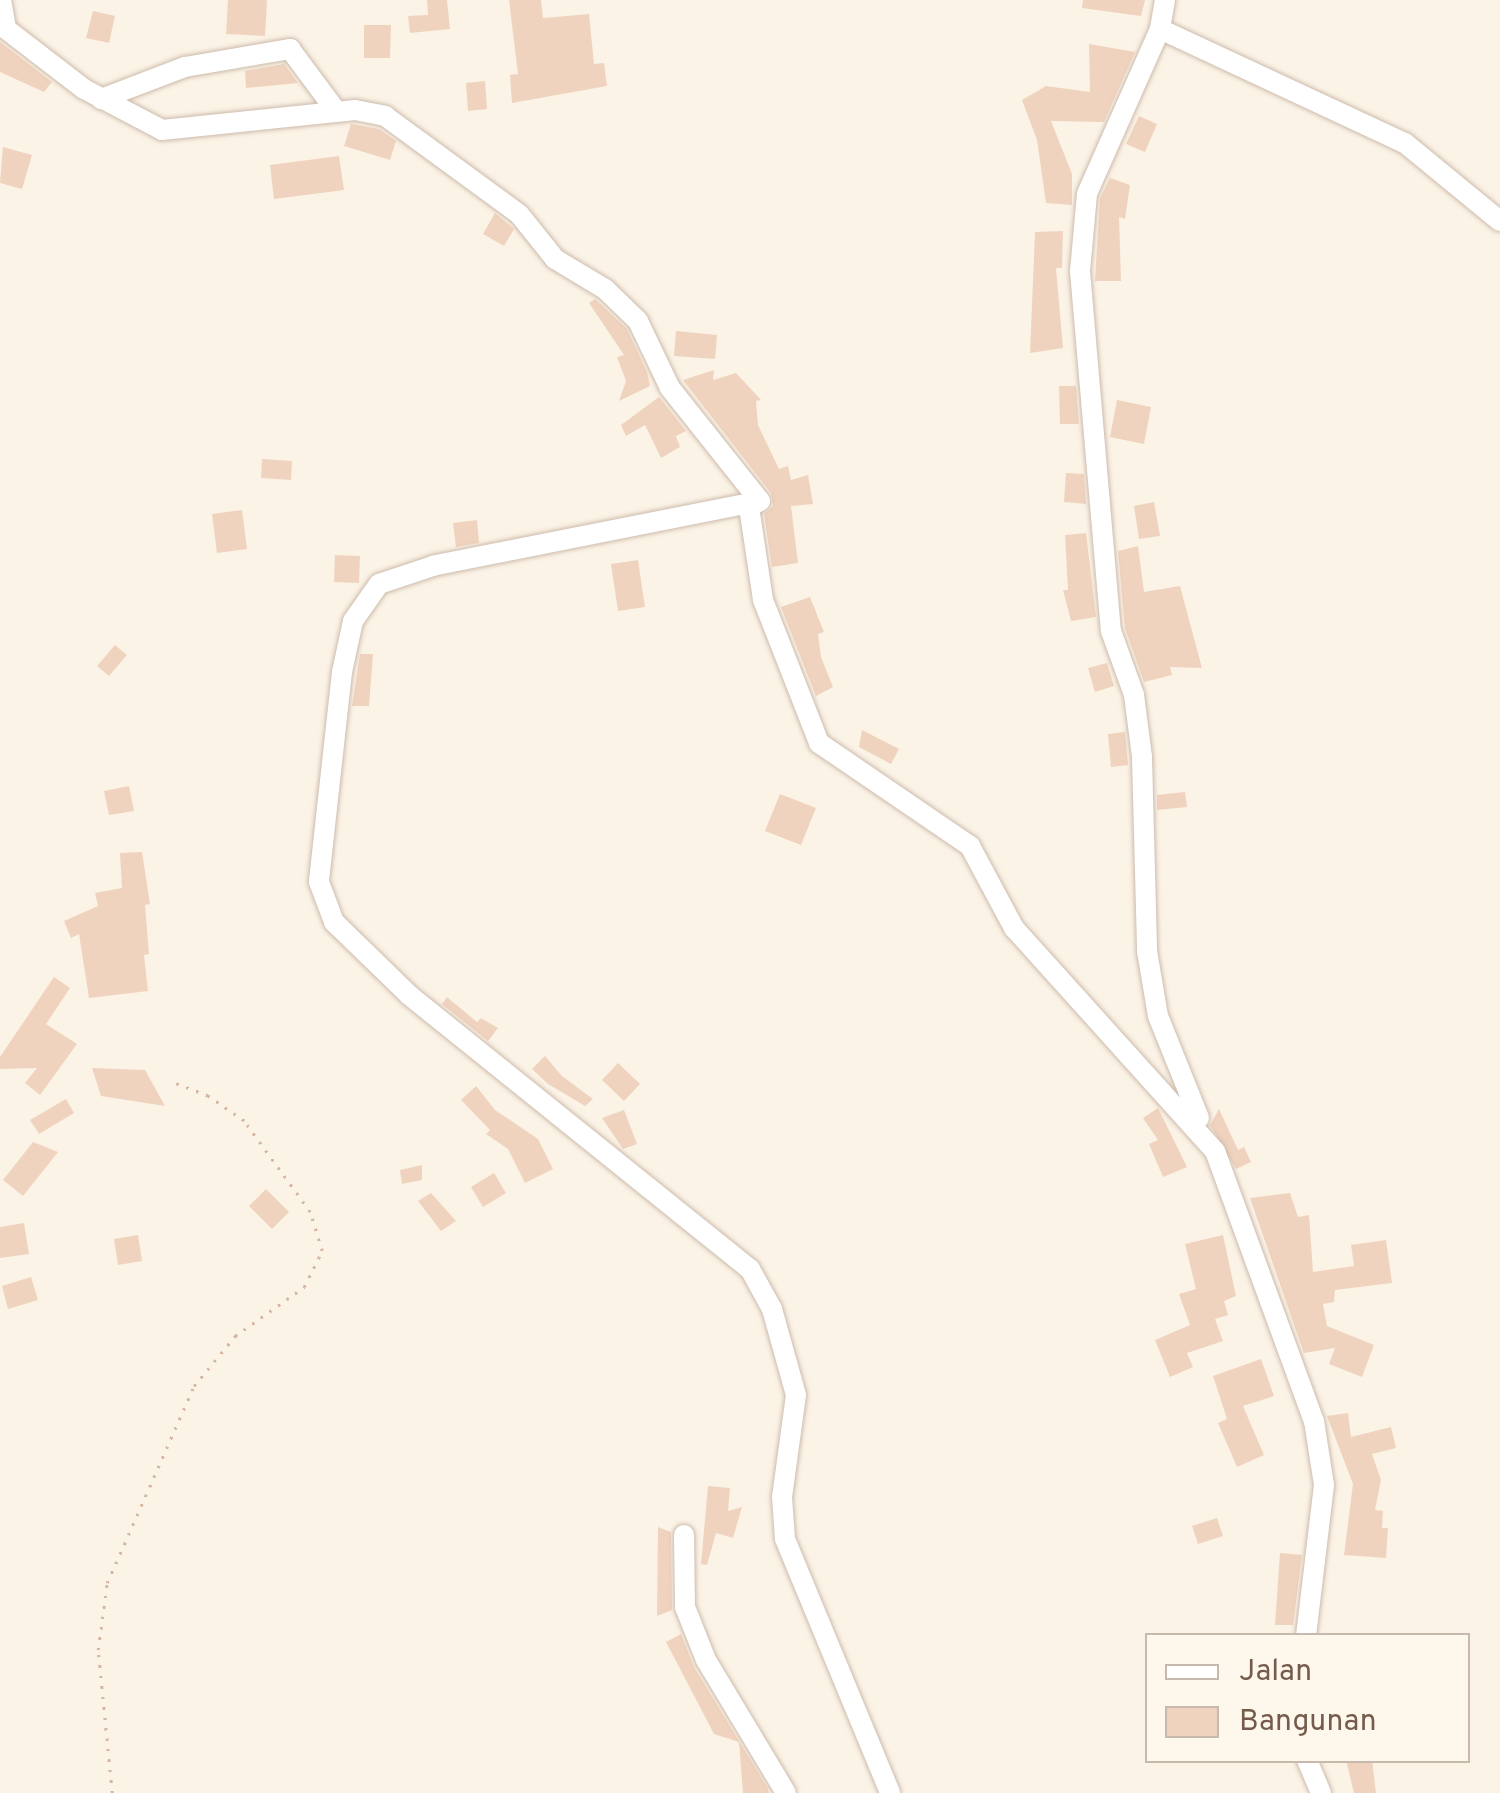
<!DOCTYPE html>
<style>
body{margin:0}
#map{position:relative;width:1500px;height:1793px;overflow:hidden;background:#fbf3e6;font-family:Overpass,sans-serif}
div>[style]{position:absolute}
.building>*{inset:0;background:#f0d3be}
.path>*{height:2.5px;margin-top:-1.25px;transform-origin:0;background:repeating-linear-gradient(90deg,#d5b6a1 0 2.5px,transparent 0 10.5px)}
.roads{filter:drop-shadow(0 0 2px #cdbbac) drop-shadow(0 0 2px #cdbbac)}
.minor>*{height:20px;margin:-10px;padding:0 10px;transform-origin:10px;border-radius:10px;background:#fff}
span{translate:-50% -50%;white-space:nowrap;text-align:center;line-height:1.15;-webkit-text-stroke:8px #fef7ec;paint-order:stroke}
.legend{position:absolute;left:1145px;top:1633px;width:325px;height:130px;box-sizing:border-box;background:#fef7ec;border:2px solid #c7b9ac;margin:0;padding:12px 18px;list-style:none;font-size:30px;color:#745b4c}
.legend li{display:flex;align-items:center;gap:20px;height:50px}
.legend b{width:50px;border:2px solid #c7b9ac}
</style>
<div id="map">
<div class="building">
<div style="clip-path:polygon(228px 0,267px 0,265px 36px,226px 34px)"></div>
<div style="clip-path:polygon(427px 0,447px 0,450px 29px,410px 33px,408px 16px,428px 15px)"></div>
<div style="clip-path:polygon(509px 0,541px 0,543px 18px,589px 14px,594px 64px,604px 63px,607px 86px,512px 103px,510px 75px,518px 74px)"></div>
<div style="clip-path:polygon(1083px 0,1145px 0,1141px 16px,1082px 8px)"></div>
<div style="clip-path:polygon(93px 11px,115px 16px,109px 43px,86px 38px)"></div>
<div style="clip-path:polygon(364px 25px,391px 25px,390px 58px,364px 58px)"></div>
<div style="clip-path:polygon(0 42px,52px 82px,44px 92px,0 72px)"></div>
<div style="clip-path:polygon(1089px 44px,1135px 52px,1104px 122px,1051px 121px,1072px 174px,1072px 205px,1046px 203px,1037px 140px,1022px 100px,1046px 86px,1090px 92px)"></div>
<div style="clip-path:polygon(284px 64px,298px 83px,246px 88px,245px 71px)"></div>
<div style="clip-path:polygon(485px 81px,487px 109px,468px 111px,466px 83px)"></div>
<div style="clip-path:polygon(1139px 116px,1157px 124px,1145px 152px,1126px 144px)"></div>
<div style="clip-path:polygon(351px 124px,379px 129px,396px 141px,390px 160px,344px 146px)"></div>
<div style="clip-path:polygon(3px 147px,32px 155px,22px 189px,0 183px)"></div>
<div style="clip-path:polygon(339px 156px,344px 190px,274px 199px,270px 165px)"></div>
<div style="clip-path:polygon(1110px 178px,1130px 185px,1125px 219px,1119px 217px,1121px 281px,1095px 281px,1100px 198px)"></div>
<div style="clip-path:polygon(495px 213px,514px 229px,504px 246px,483px 234px)"></div>
<div style="clip-path:polygon(1063px 231px,1062px 268px,1056px 268px,1063px 348px,1030px 353px,1035px 232px)"></div>
<div style="clip-path:polygon(595px 299px,627px 329px,647px 372px,650px 386px,619px 401px,626px 381px,617px 357px,624px 355px,589px 303px)"></div>
<div style="clip-path:polygon(676px 331px,717px 335px,715px 359px,674px 356px)"></div>
<div style="clip-path:polygon(714px 370px,713px 380px,736px 373px,761px 400px,756px 401px,758px 425px,779px 469px,788px 466px,791px 480px,808px 475px,813px 504px,791px 506px,798px 563px,772px 567px,764px 514px,773px 506px,771px 493px,683px 380px)"></div>
<div style="clip-path:polygon(1059px 386px,1076px 386px,1079px 424px,1060px 424px)"></div>
<div style="clip-path:polygon(659px 397px,686px 431px,676px 436px,680px 447px,661px 458px,645px 425px,626px 436px,621px 425px)"></div>
<div style="clip-path:polygon(1117px 400px,1151px 407px,1144px 444px,1110px 437px)"></div>
<div style="clip-path:polygon(262px 459px,292px 461px,291px 480px,261px 478px)"></div>
<div style="clip-path:polygon(1066px 473px,1084px 474px,1086px 504px,1064px 502px)"></div>
<div style="clip-path:polygon(1154px 502px,1160px 536px,1139px 539px,1134px 506px)"></div>
<div style="clip-path:polygon(242px 510px,247px 549px,217px 553px,212px 514px)"></div>
<div style="clip-path:polygon(477px 520px,479px 543px,456px 547px,453px 523px)"></div>
<div style="clip-path:polygon(1086px 533px,1096px 617px,1071px 621px,1063px 590px,1068px 590px,1065px 535px)"></div>
<div style="clip-path:polygon(1138px 546px,1144px 592px,1180px 586px,1202px 668px,1170px 667px,1172px 675px,1144px 682px,1125px 628px,1118px 551px)"></div>
<div style="clip-path:polygon(335px 555px,360px 556px,359px 583px,334px 582px)"></div>
<div style="clip-path:polygon(638px 560px,645px 607px,618px 611px,611px 564px)"></div>
<div style="clip-path:polygon(810px 597px,824px 632px,818px 634px,821px 657px,833px 687px,816px 696px,781px 607px)"></div>
<div style="clip-path:polygon(115px 645px,127px 655px,109px 676px,97px 666px)"></div>
<div style="clip-path:polygon(360px 654px,373px 654px,369px 706px,352px 706px)"></div>
<div style="clip-path:polygon(1107px 663px,1114px 686px,1095px 692px,1088px 668px)"></div>
<div style="clip-path:polygon(862px 730px,899px 749px,891px 764px,859px 747px)"></div>
<div style="clip-path:polygon(1125px 732px,1128px 765px,1111px 767px,1108px 734px)"></div>
<div style="clip-path:polygon(129px 786px,134px 811px,109px 815px,104px 791px)"></div>
<div style="clip-path:polygon(1185px 792px,1187px 807px,1157px 810px,1157px 795px)"></div>
<div style="clip-path:polygon(780px 794px,816px 808px,801px 845px,765px 831px)"></div>
<div style="clip-path:polygon(142px 852px,150px 904px,145px 905px,149px 954px,144px 955px,148px 991px,89px 998px,79px 934px,71px 938px,64px 921px,98px 906px,95px 893px,122px 888px,120px 853px)"></div>
<div style="clip-path:polygon(54px 977px,70px 988px,46px 1024px,77px 1044px,40px 1095px,25px 1083px,37px 1068px,0 1069px,0 1057px)"></div>
<div style="clip-path:polygon(447px 997px,477px 1022px,481px 1018px,498px 1028px,488px 1041px,442px 1004px)"></div>
<div style="clip-path:polygon(545px 1056px,562px 1076px,593px 1099px,585px 1106px,548px 1084px,532px 1069px)"></div>
<div style="clip-path:polygon(618px 1063px,640px 1084px,624px 1101px,602px 1080px)"></div>
<div style="clip-path:polygon(92px 1068px,145px 1070px,165px 1106px,101px 1096px)"></div>
<div style="clip-path:polygon(476px 1086px,495px 1110px,538px 1139px,553px 1169px,525px 1183px,508px 1149px,486px 1134px,490px 1130px,461px 1100px)"></div>
<div style="clip-path:polygon(66px 1099px,74px 1113px,39px 1134px,30px 1120px)"></div>
<div style="clip-path:polygon(1158px 1108px,1187px 1167px,1163px 1177px,1149px 1144px,1158px 1140px,1143px 1118px)"></div>
<div style="clip-path:polygon(1219px 1109px,1238px 1150px,1244px 1147px,1251px 1162px,1236px 1169px,1210px 1125px)"></div>
<div style="clip-path:polygon(624px 1110px,637px 1144px,623px 1149px,602px 1118px)"></div>
<div style="clip-path:polygon(33px 1142px,58px 1152px,23px 1196px,3px 1180px)"></div>
<div style="clip-path:polygon(422px 1165px,422px 1180px,402px 1184px,400px 1170px)"></div>
<div style="clip-path:polygon(494px 1173px,506px 1193px,483px 1207px,471px 1187px)"></div>
<div style="clip-path:polygon(266px 1189px,289px 1212px,272px 1229px,249px 1206px)"></div>
<div style="clip-path:polygon(431px 1193px,456px 1221px,441px 1231px,418px 1201px)"></div>
<div style="clip-path:polygon(1290px 1193px,1298px 1217px,1309px 1215px,1313px 1272px,1354px 1266px,1351px 1245px,1386px 1240px,1392px 1283px,1335px 1290px,1334px 1302px,1323px 1304px,1327px 1326px,1374px 1345px,1362px 1377px,1329px 1364px,1335px 1348px,1304px 1353px,1250px 1198px)"></div>
<div style="clip-path:polygon(24px 1223px,29px 1254px,0 1258px,0 1227px)"></div>
<div style="clip-path:polygon(138px 1235px,142px 1261px,118px 1265px,114px 1239px)"></div>
<div style="clip-path:polygon(1223px 1235px,1236px 1296px,1224px 1301px,1228px 1315px,1215px 1319px,1223px 1341px,1187px 1353px,1193px 1367px,1170px 1377px,1155px 1340px,1190px 1325px,1179px 1294px,1196px 1289px,1185px 1244px)"></div>
<div style="clip-path:polygon(31px 1277px,38px 1300px,8px 1309px,2px 1286px)"></div>
<div style="clip-path:polygon(1261px 1359px,1274px 1396px,1243px 1406px,1264px 1455px,1237px 1467px,1218px 1423px,1227px 1419px,1213px 1376px)"></div>
<div style="clip-path:polygon(1348px 1413px,1351px 1437px,1391px 1427px,1396px 1448px,1372px 1454px,1381px 1480px,1375px 1510px,1383px 1511px,1382px 1528px,1388px 1528px,1386px 1558px,1344px 1555px,1353px 1484px,1327px 1416px)"></div>
<div style="clip-path:polygon(708px 1486px,730px 1488px,728px 1511px,742px 1507px,733px 1538px,716px 1533px,707px 1565px,701px 1564px)"></div>
<div style="clip-path:polygon(1217px 1518px,1223px 1536px,1198px 1544px,1192px 1526px)"></div>
<div style="clip-path:polygon(658px 1527px,671px 1532px,672px 1610px,657px 1616px)"></div>
<div style="clip-path:polygon(1280px 1553px,1302px 1555px,1293px 1625px,1275px 1625px)"></div>
<div style="clip-path:polygon(681px 1634px,694px 1667px,767px 1787px,769px 1793px,743px 1793px,739px 1742px,714px 1734px,666px 1642px)"></div>
<div style="clip-path:polygon(1346px 1760px,1372px 1760px,1376px 1793px,1354px 1793px)"></div>
</div>
<div class="path">
<div style="left:112px;top:1793px;width:144px;rotate:-95.6deg"></div>
<div style="left:98px;top:1650px;width:68px;rotate:-82.3deg"></div>
<div style="left:107px;top:1583px;width:215px;rotate:-66.2deg"></div>
<div style="left:194px;top:1386px;width:65px;rotate:-50.6deg"></div>
<div style="left:235px;top:1336px;width:85px;rotate:-35.4deg"></div>
<div style="left:304px;top:1287px;width:40px;rotate:-63.4deg"></div>
<div style="left:322px;top:1251px;width:41px;rotate:-107.1deg"></div>
<div style="left:310px;top:1212px;width:112px;rotate:-126deg"></div>
<div style="left:244px;top:1121px;width:44px;rotate:-145.2deg"></div>
<div style="left:208px;top:1096px;width:40px;rotate:-159deg"></div>
</div>
<div class="roads">
<div class="minor">
<div style="left:1px;top:0;width:29px;rotate:80deg"></div>
<div style="left:6px;top:29px;width:98px;rotate:37.6deg"></div>
<div style="left:84px;top:89px;width:88px;rotate:27.7deg"></div>
<div style="left:162px;top:130px;width:194px;rotate:-5.9deg"></div>
<div style="left:355px;top:110px;width:31px;rotate:11deg"></div>
<div style="left:385px;top:116px;width:166px;rotate:36.2deg"></div>
<div style="left:519px;top:214px;width:58px;rotate:51.3deg"></div>
<div style="left:555px;top:259px;width:58px;rotate:31deg"></div>
<div style="left:605px;top:289px;width:46px;rotate:44.1deg"></div>
<div style="left:638px;top:321px;width:74px;rotate:64.5deg"></div>
<div style="left:670px;top:388px;width:144px;rotate:51.5deg"></div>
<div style="left:760px;top:501px;width:13px;rotate:151deg"></div>
<div style="left:749px;top:507px;width:94px;rotate:81.4deg"></div>
<div style="left:763px;top:600px;width:154px;rotate:68.6deg"></div>
<div style="left:819px;top:743px;width:183px;rotate:34.3deg"></div>
<div style="left:970px;top:846px;width:93px;rotate:61.8deg"></div>
<div style="left:1014px;top:928px;width:300px;rotate:48deg"></div>
<div style="left:1215px;top:1151px;width:288px;rotate:69.9deg"></div>
<div style="left:1314px;top:1421px;width:65px;rotate:81.1deg"></div>
<div style="left:1324px;top:1485px;width:152px;rotate:96.8deg"></div>
<div style="left:1165px;top:0;width:29px;rotate:100deg"></div>
<div style="left:1160px;top:29px;width:180px;rotate:113.9deg"></div>
<div style="left:1087px;top:194px;width:77px;rotate:95.2deg"></div>
<div style="left:1080px;top:271px;width:361px;rotate:85.1deg"></div>
<div style="left:1111px;top:631px;width:68px;rotate:70.2deg"></div>
<div style="left:1134px;top:695px;width:63px;rotate:82.6deg"></div>
<div style="left:1142px;top:757px;width:194px;rotate:88.5deg"></div>
<div style="left:1147px;top:951px;width:66px;rotate:80.4deg"></div>
<div style="left:1158px;top:1016px;width:110px;rotate:68.1deg"></div>
<div style="left:1160px;top:29px;width:270px;rotate:25deg"></div>
<div style="left:1405px;top:143px;width:123px;rotate:39.4deg"></div>
<div style="left:101px;top:99px;width:90px;rotate:-20.9deg"></div>
<div style="left:185px;top:67px;width:107px;rotate:-9.7deg"></div>
<div style="left:290px;top:49px;width:77px;rotate:53.4deg"></div>
<div style="left:760px;top:501px;width:333px;rotate:168.8deg"></div>
<div style="left:433px;top:566px;width:57px;rotate:161.6deg"></div>
<div style="left:379px;top:584px;width:45px;rotate:125.1deg"></div>
<div style="left:353px;top:621px;width:52px;rotate:102.2deg"></div>
<div style="left:342px;top:672px;width:211px;rotate:96.3deg"></div>
<div style="left:319px;top:882px;width:43px;rotate:69.4deg"></div>
<div style="left:334px;top:922px;width:105px;rotate:44.2deg"></div>
<div style="left:409px;top:995px;width:437px;rotate:38.8deg"></div>
<div style="left:750px;top:1269px;width:46px;rotate:61.2deg"></div>
<div style="left:772px;top:1309px;width:89px;rotate:74.4deg"></div>
<div style="left:796px;top:1395px;width:103px;rotate:97.8deg"></div>
<div style="left:782px;top:1497px;width:42px;rotate:85.9deg"></div>
<div style="left:785px;top:1539px;width:275px;rotate:67.5deg"></div>
<div style="left:684px;top:1535px;width:72px;rotate:89.2deg"></div>
<div style="left:685px;top:1607px;width:57px;rotate:68.4deg"></div>
<div style="left:706px;top:1660px;width:155px;rotate:59deg"></div>
<div style="left:1307px;top:1760px;width:36px;rotate:67deg"></div>
</div>
</div>
<ul class="legend">
<li><b style="height:12px;background:#fff"></b>Jalan</li>
<li><b style="height:28px;background:#f0d3be"></b>Bangunan</li>
</ul>
</div>
